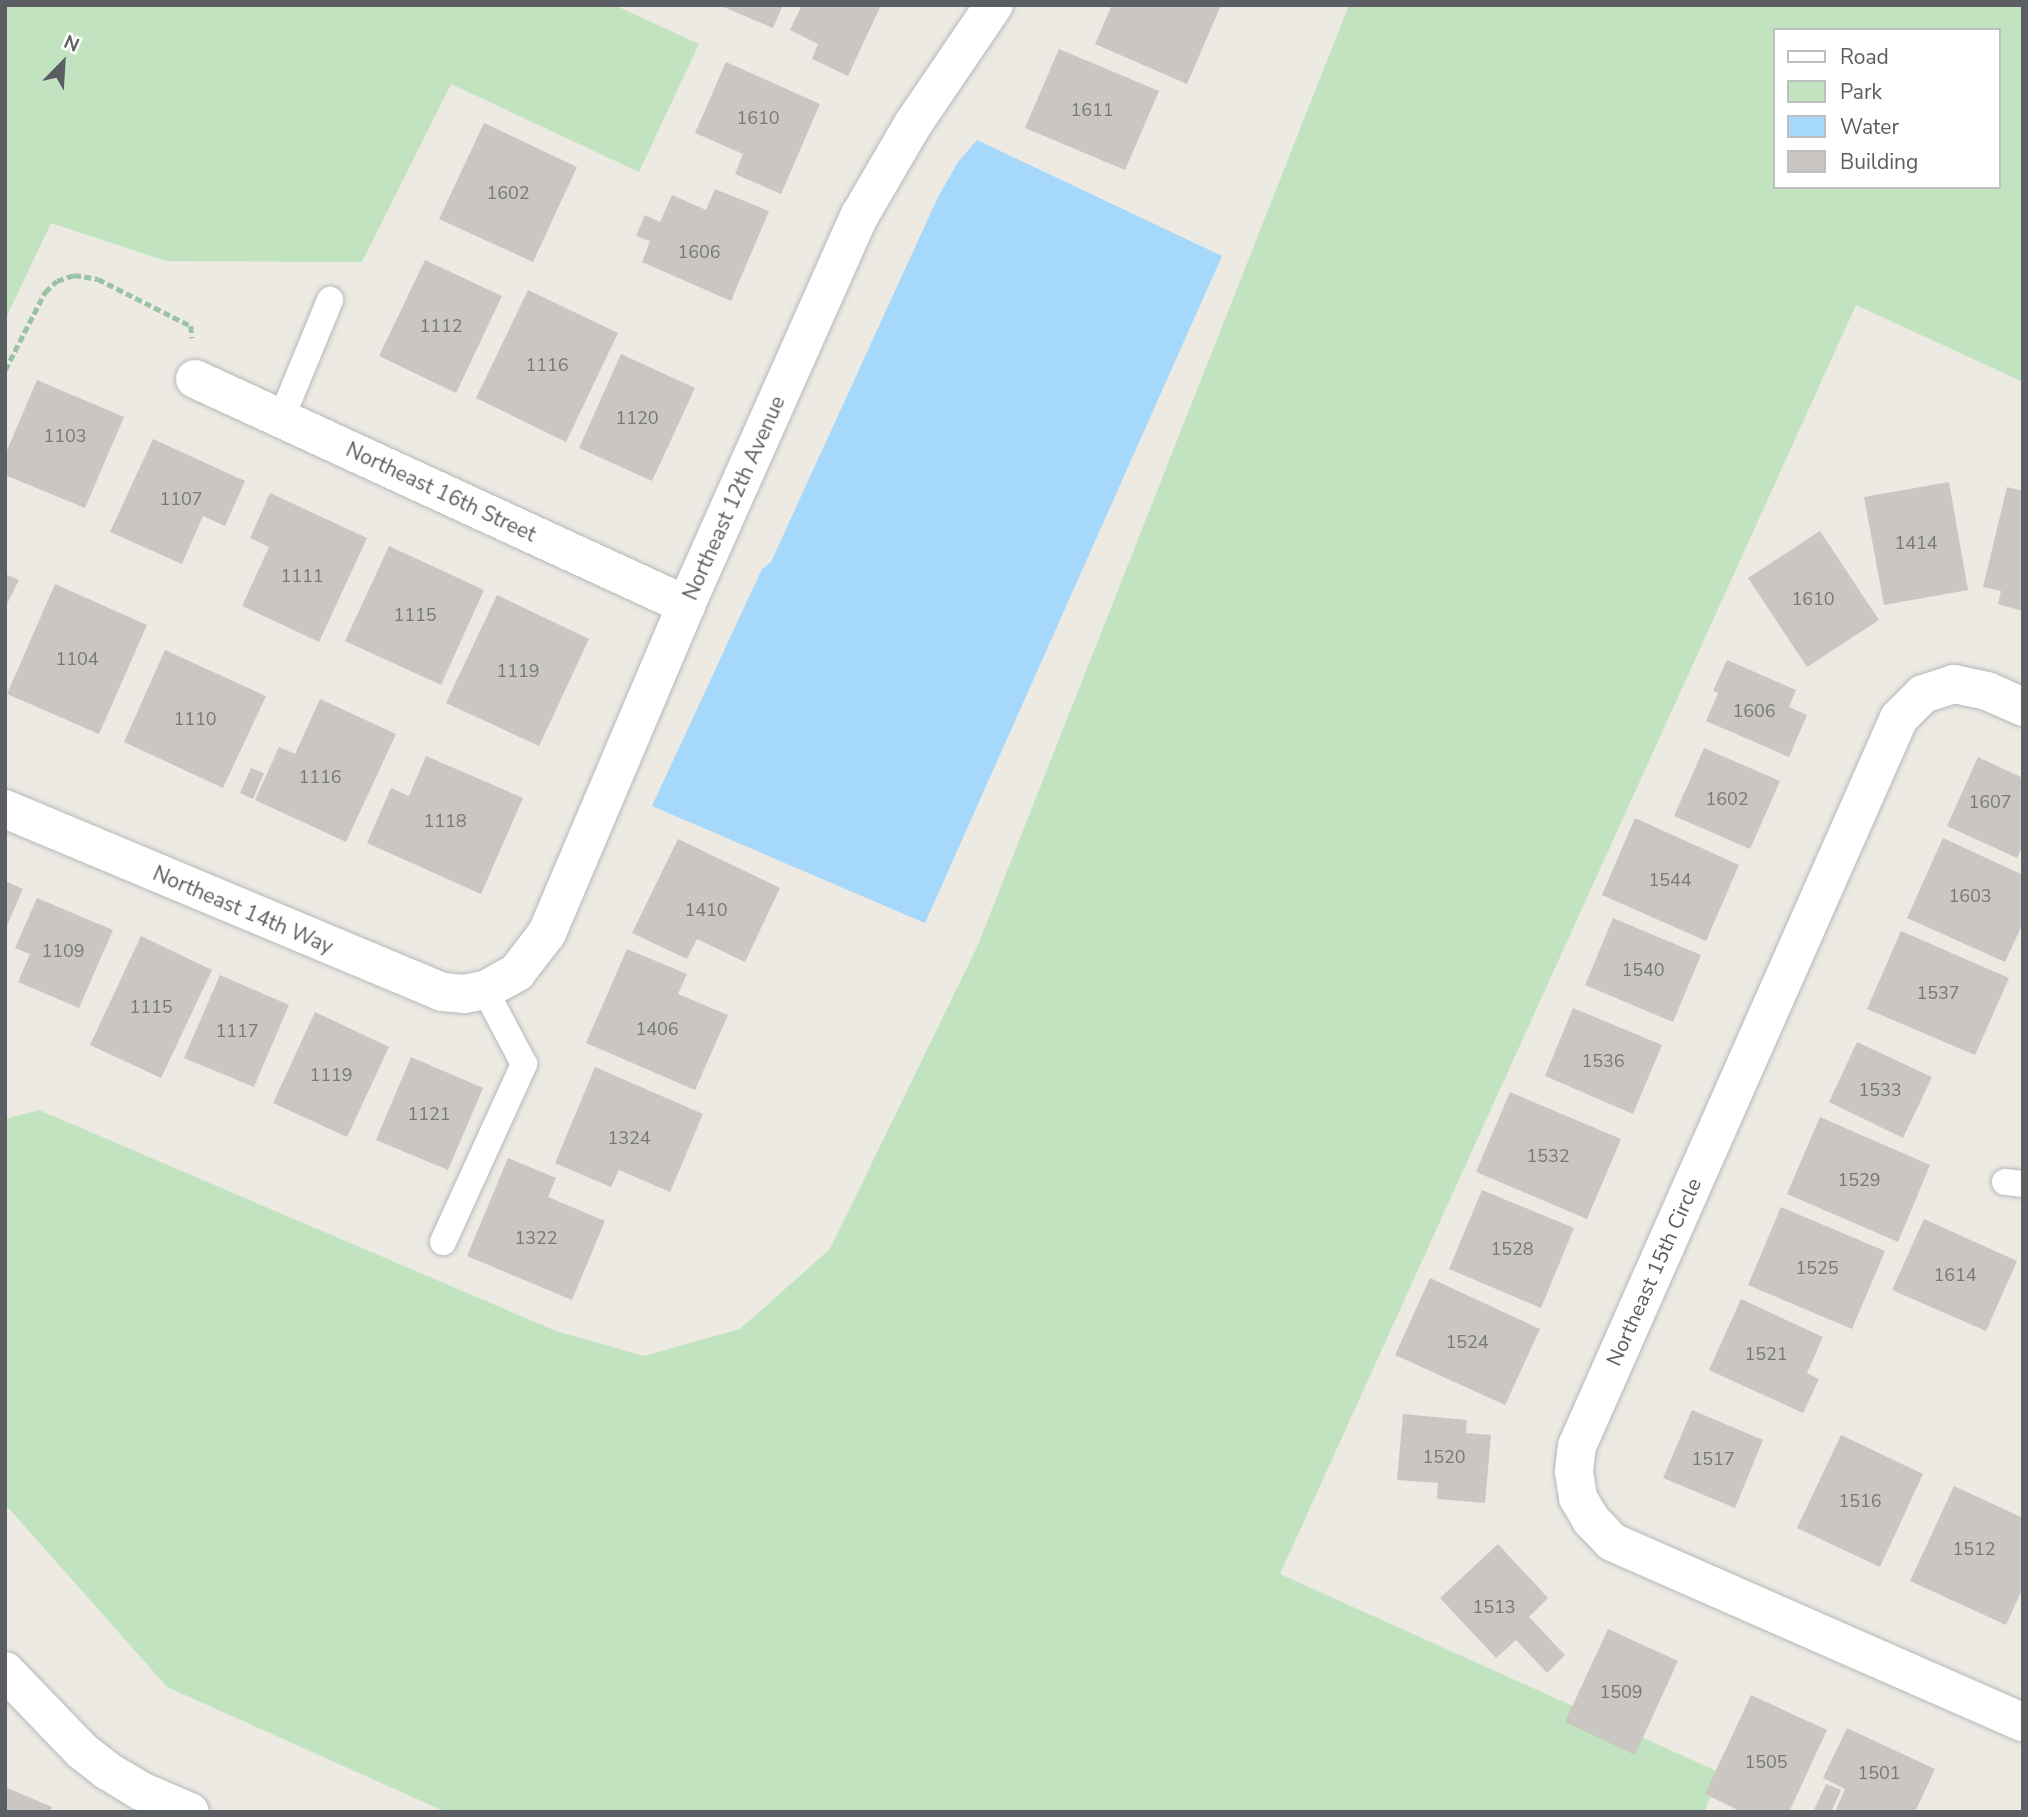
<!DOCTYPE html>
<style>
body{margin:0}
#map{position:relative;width:2028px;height:1817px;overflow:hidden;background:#eceae2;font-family:"Nunito Sans",sans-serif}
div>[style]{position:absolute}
.green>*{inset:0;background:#c1e3c0}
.water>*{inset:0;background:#a5d8fa}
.building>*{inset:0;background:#cac6c2}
.path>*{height:4.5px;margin-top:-2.25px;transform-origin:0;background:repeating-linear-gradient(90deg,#9ac3a4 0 7px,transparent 0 10.5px)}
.roads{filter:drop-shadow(0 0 2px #b5b8bc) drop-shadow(0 0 2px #b5b8bc)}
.service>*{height:26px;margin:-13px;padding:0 13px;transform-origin:13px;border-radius:13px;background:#fff}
.minor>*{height:38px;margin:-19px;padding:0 19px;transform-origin:19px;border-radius:19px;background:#fff}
span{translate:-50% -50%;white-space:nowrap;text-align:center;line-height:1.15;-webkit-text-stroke:5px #fff;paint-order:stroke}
.number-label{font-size:18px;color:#77787a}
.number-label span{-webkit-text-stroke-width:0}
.street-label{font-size:21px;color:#5b5e62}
.frame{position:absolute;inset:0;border:7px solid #5b5e62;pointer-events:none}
.legend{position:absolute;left:1773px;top:28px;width:228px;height:161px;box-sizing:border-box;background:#fff;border:2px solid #bdbfc0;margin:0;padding:9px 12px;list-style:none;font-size:21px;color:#5b5e62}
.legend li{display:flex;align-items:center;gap:14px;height:35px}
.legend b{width:35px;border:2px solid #bdbfc0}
.north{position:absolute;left:28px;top:28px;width:70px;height:70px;-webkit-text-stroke:5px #fff;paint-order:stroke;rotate:24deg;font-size:19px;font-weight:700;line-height:28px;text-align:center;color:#5b5e62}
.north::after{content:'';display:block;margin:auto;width:24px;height:32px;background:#5b5e62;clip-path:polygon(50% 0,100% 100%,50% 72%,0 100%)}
</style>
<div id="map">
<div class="green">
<div style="clip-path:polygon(5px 5px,614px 5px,699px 44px,639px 172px,451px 84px,362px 262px,166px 261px,51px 223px,5px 320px)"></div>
<div style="clip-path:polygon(evenodd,1349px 5px,2023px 5px,2023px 382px,1856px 305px,1280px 1574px,1721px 1773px,1704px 1812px,446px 1812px,167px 1687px,5px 1504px,5px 1119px,39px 1110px,556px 1331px,644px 1356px,740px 1329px,830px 1249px,977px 947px,1349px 5px,1774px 30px,1998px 30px,1998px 187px,1774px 187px,1774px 30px)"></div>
</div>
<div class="water">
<div style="clip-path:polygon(977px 140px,1222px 256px,925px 923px,652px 806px,762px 569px,771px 562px,938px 197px,958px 162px)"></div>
</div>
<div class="building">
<div style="clip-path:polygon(719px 5px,783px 5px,773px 28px)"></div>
<div style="clip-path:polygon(802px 5px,881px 5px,848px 76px,812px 59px,818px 44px,790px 30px)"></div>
<div style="clip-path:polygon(1112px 5px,1221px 5px,1187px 84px,1095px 44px)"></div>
<div style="clip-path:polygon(1059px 49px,1159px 91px,1125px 170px,1025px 128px)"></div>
<div style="clip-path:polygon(726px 62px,820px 104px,781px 194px,735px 174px,743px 154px,695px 133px)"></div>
<div style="clip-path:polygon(484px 123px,577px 167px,533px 262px,439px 219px)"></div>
<div style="clip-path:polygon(715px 189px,769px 211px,731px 301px,642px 262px,650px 241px,636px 236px,645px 215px,660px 222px,672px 195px,706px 210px)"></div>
<div style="clip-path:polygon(425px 260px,502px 296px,456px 393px,379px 356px)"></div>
<div style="clip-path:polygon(528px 290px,618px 333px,566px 442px,476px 398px)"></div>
<div style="clip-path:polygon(621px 354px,695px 388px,652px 481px,579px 448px)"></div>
<div style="clip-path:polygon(37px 380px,124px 417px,85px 508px,5px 475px,5px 455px)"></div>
<div style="clip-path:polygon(153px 439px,245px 481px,225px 526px,203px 516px,182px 564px,110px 532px)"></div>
<div style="clip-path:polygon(1949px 482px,1968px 590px,1884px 605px,1864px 497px)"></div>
<div style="clip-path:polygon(2007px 487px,2023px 491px,2023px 611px,1998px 604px,2001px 591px,1983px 587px)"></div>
<div style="clip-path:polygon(270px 493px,367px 538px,319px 642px,242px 606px,269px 547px,250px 538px)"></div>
<div style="clip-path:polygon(1820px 531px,1879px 620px,1807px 667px,1748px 578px)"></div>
<div style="clip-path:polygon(389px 546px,484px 590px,441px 685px,345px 641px)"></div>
<div style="clip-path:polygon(5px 574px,19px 580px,5px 608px)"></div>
<div style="clip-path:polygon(55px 584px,147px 625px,99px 734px,7px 694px)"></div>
<div style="clip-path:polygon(497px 595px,589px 639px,539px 746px,446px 703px)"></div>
<div style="clip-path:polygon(165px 650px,266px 696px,223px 788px,124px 742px)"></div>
<div style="clip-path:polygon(1727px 660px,1796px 690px,1789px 707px,1807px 715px,1789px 757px,1706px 721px,1718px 693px,1713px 691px)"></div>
<div style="clip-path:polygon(320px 699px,396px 734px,346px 842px,255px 800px,279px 747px,295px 754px)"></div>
<div style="clip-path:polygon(1704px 748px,1780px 781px,1750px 849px,1674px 816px)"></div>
<div style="clip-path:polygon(426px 756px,523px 798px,481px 894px,367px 843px,391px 788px,409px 796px)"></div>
<div style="clip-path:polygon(1978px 757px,2023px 778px,2023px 845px,2017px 858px,1947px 826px)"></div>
<div style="clip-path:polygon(251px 768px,264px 773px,253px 799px,240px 793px)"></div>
<div style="clip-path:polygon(1635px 818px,1739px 865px,1706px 941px,1602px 895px)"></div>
<div style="clip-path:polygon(1943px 838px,2023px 875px,2023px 923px,2005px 962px,1907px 918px)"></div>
<div style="clip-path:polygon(678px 839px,780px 888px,745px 962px,697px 939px,687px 959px,632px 933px)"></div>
<div style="clip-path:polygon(5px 881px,23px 889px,5px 930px)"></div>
<div style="clip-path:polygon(37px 898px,113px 930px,79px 1008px,18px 982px,30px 954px,15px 948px)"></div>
<div style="clip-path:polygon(1613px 918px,1701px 955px,1673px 1022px,1585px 985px)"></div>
<div style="clip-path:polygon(1901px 931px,2009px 978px,1975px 1055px,1867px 1009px)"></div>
<div style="clip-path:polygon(141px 936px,212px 970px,161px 1078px,90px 1045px)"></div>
<div style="clip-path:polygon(627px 949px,687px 974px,678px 994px,728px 1015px,695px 1090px,586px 1043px)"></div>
<div style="clip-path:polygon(220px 975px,289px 1005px,254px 1087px,184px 1058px)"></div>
<div style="clip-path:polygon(1573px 1008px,1662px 1045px,1633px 1114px,1545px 1076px)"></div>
<div style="clip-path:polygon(315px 1012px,389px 1047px,347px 1137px,273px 1103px)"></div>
<div style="clip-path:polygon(1857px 1042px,1932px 1077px,1903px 1138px,1829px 1102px)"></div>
<div style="clip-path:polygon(411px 1057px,483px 1088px,448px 1170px,376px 1140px)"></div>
<div style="clip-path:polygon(595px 1067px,703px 1114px,670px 1192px,619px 1170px,611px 1187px,555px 1163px)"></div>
<div style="clip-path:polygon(1510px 1092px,1621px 1139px,1587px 1219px,1476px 1172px)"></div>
<div style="clip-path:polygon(1820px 1117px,1930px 1165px,1898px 1242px,1787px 1194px)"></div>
<div style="clip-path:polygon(508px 1158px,556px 1178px,548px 1197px,605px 1221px,572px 1300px,467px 1256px)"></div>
<div style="clip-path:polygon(1482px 1190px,1574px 1228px,1541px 1308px,1449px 1269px)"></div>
<div style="clip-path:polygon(1781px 1207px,1885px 1251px,1852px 1329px,1748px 1285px)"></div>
<div style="clip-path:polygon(1924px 1219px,2017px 1261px,1986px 1331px,1892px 1290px)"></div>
<div style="clip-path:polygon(1430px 1278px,1540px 1329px,1505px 1405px,1395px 1355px)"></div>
<div style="clip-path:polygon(1741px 1299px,1823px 1337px,1807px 1373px,1819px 1379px,1803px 1413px,1709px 1370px)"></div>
<div style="clip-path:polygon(1692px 1410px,1763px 1440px,1735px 1508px,1663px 1478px)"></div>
<div style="clip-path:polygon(1403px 1414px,1467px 1420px,1466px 1433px,1491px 1435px,1485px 1503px,1437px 1499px,1438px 1483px,1397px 1480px)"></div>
<div style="clip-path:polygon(1841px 1435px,1923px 1474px,1880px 1567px,1797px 1528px)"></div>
<div style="clip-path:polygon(1954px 1486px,2023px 1518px,2023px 1587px,2006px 1625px,1910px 1581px)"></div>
<div style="clip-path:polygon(1498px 1544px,1548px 1598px,1529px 1617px,1565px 1655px,1547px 1673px,1516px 1640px,1496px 1658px,1440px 1598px)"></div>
<div style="clip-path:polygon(1608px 1629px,1678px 1661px,1635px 1755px,1565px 1722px)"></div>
<div style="clip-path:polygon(1751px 1695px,1827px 1730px,1789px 1812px,1742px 1812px,1705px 1794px)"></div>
<div style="clip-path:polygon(1847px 1728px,1935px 1769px,1915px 1812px,1835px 1812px,1845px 1789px,1823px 1778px)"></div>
<div style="clip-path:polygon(1826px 1784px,1841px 1790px,1831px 1812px,1813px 1812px)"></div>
<div style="clip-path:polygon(5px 1787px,52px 1807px,50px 1812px,5px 1812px)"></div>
</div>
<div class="path">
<div style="left:5px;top:370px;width:88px;rotate:-62.9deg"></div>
<div style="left:45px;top:292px;width:16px;rotate:-43deg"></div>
<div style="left:57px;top:281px;width:18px;rotate:-19deg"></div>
<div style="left:74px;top:275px;width:24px;rotate:9deg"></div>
<div style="left:98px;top:279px;width:104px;rotate:26.8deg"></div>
<div style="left:191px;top:326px;width:12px;rotate:85deg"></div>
</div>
<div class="roads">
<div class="service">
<div style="left:281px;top:419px;width:129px;rotate:-67.6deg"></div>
<div style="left:2005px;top:1182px;width:18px;rotate:6deg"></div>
<div style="left:443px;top:1242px;width:196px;rotate:-65.5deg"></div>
<div style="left:524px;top:1064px;width:84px;rotate:-117.8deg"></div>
</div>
<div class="minor">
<div style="left:195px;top:379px;width:541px;rotate:24.72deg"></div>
<div style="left:2023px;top:707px;width:39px;rotate:-156deg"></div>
<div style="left:1987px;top:691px;width:34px;rotate:-168deg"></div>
<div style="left:1954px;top:684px;width:33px;rotate:162deg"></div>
<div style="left:1923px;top:694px;width:34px;rotate:135deg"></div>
<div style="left:1899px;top:718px;width:796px;rotate:113.86deg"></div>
<div style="left:1577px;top:1446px;width:26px;rotate:97deg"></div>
<div style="left:1574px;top:1472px;width:26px;rotate:81deg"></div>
<div style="left:1578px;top:1498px;width:26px;rotate:59deg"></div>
<div style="left:1591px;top:1520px;width:30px;rotate:46deg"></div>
<div style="left:1612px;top:1542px;width:449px;rotate:23.7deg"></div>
<div style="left:5px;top:809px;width:474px;rotate:22.7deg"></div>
<div style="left:442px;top:992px;width:22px;rotate:5deg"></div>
<div style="left:464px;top:994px;width:21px;rotate:-11deg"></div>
<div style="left:485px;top:990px;width:37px;rotate:-29deg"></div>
<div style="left:517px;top:972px;width:49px;rotate:-52.4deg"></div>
<div style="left:547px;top:933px;width:356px;rotate:-67deg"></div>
<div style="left:686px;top:605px;width:427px;rotate:-66deg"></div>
<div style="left:860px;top:215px;width:105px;rotate:-59.8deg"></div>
<div style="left:913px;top:124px;width:144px;rotate:-55.8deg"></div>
<div style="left:5px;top:1671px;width:111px;rotate:46.1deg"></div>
<div style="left:82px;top:1751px;width:31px;rotate:38deg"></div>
<div style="left:106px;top:1770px;width:41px;rotate:31deg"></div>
<div style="left:141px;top:1791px;width:53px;rotate:23.2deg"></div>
</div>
</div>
<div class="number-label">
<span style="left:1092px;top:110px">1611</span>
<span style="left:758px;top:118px">1610</span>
<span style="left:508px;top:193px">1602</span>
<span style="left:699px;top:252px">1606</span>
<span style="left:441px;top:326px">1112</span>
<span style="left:547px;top:365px">1116</span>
<span style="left:637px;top:418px">1120</span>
<span style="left:65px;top:436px">1103</span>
<span style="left:181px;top:499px">1107</span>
<span style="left:1916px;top:543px">1414</span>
<span style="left:302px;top:576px">1111</span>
<span style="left:1813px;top:599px">1610</span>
<span style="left:415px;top:615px">1115</span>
<span style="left:77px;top:659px">1104</span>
<span style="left:518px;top:671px">1119</span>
<span style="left:1754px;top:711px">1606</span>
<span style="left:195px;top:719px">1110</span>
<span style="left:320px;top:777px">1116</span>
<span style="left:1727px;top:799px">1602</span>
<span style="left:1990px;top:802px">1607</span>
<span style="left:445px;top:821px">1118</span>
<span style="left:1670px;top:880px">1544</span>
<span style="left:1970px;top:896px">1603</span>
<span style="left:706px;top:910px">1410</span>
<span style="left:63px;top:951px">1109</span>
<span style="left:1643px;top:970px">1540</span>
<span style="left:1938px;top:993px">1537</span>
<span style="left:151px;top:1007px">1115</span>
<span style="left:657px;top:1029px">1406</span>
<span style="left:237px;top:1031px">1117</span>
<span style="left:1603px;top:1061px">1536</span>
<span style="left:331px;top:1075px">1119</span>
<span style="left:1880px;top:1090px">1533</span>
<span style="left:429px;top:1114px">1121</span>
<span style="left:629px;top:1138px">1324</span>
<span style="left:1548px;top:1156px">1532</span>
<span style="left:1859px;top:1180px">1529</span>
<span style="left:536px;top:1238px">1322</span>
<span style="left:1512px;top:1249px">1528</span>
<span style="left:1817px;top:1268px">1525</span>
<span style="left:1955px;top:1275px">1614</span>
<span style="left:1467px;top:1342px">1524</span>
<span style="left:1766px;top:1354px">1521</span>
<span style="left:1444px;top:1457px">1520</span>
<span style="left:1713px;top:1459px">1517</span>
<span style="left:1860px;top:1501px">1516</span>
<span style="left:1974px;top:1549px">1512</span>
<span style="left:1494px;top:1607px">1513</span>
<span style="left:1621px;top:1692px">1509</span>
<span style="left:1766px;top:1762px">1505</span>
<span style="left:1879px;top:1773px">1501</span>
</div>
<div class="street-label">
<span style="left:441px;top:492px;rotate:25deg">Northeast 16th Street</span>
<span style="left:734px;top:498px;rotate:-66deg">Northeast 12th Avenue</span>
<span style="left:243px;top:910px;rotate:23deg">Northeast 14th Way</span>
<span style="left:1654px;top:1272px;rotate:-66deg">Northeast 15th Circle</span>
</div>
<div class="frame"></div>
<ul class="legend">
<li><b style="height:9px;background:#fff"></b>Road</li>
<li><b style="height:19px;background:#c1e3c0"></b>Park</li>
<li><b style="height:19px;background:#a5d8fa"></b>Water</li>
<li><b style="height:19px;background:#cac6c2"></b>Building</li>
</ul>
<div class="north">N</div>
</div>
